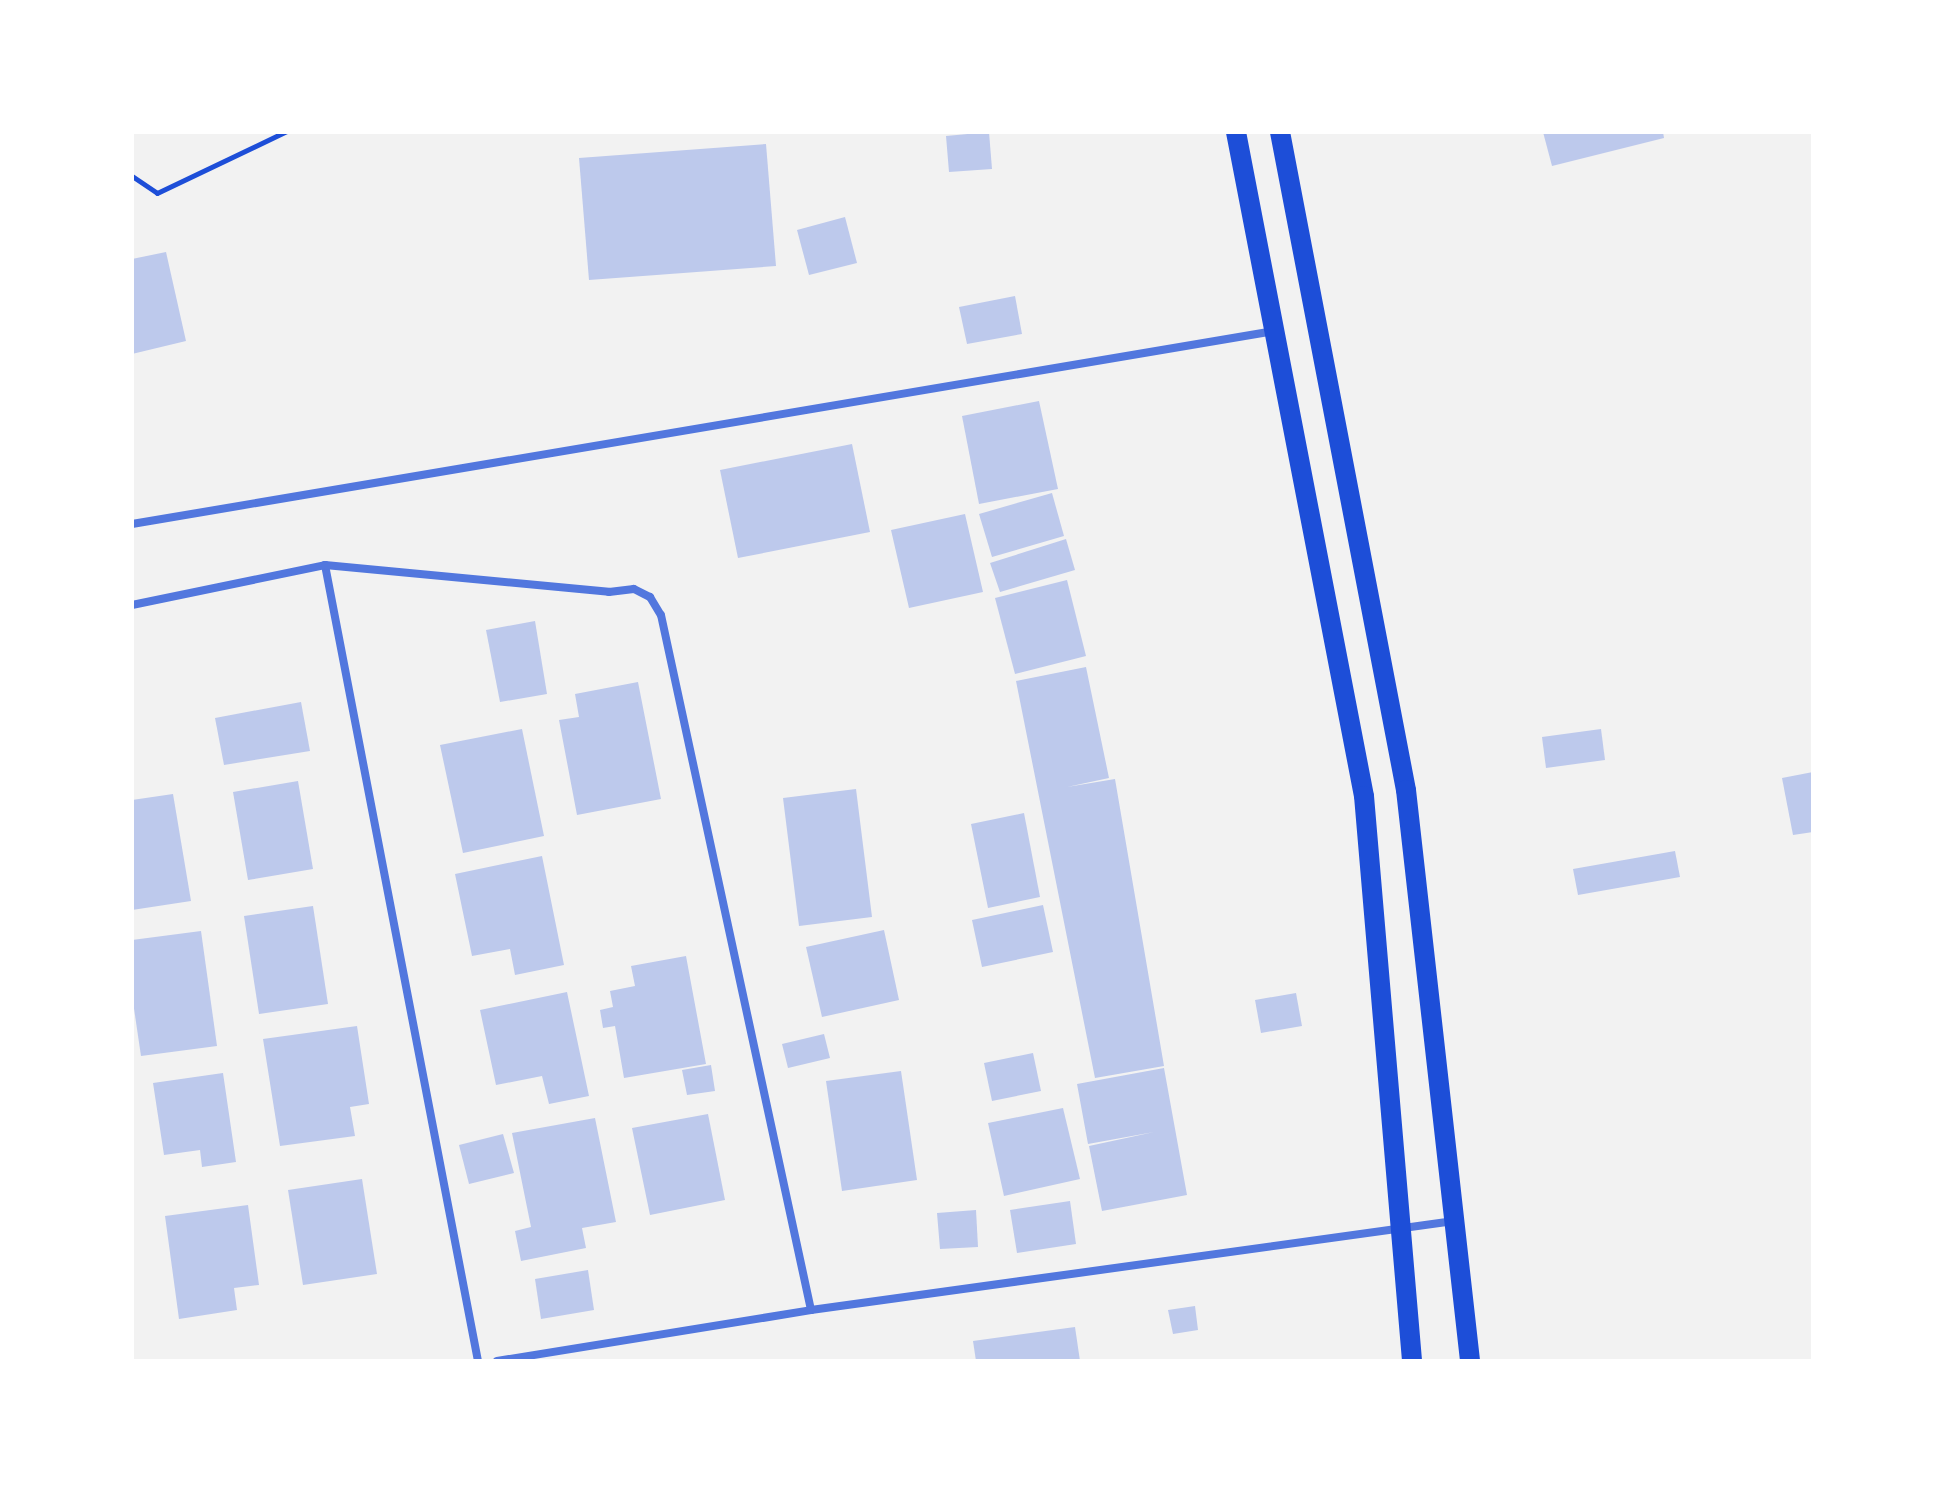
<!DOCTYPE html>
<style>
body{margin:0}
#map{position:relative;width:1945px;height:1493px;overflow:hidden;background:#f2f2f2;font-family:"Open Sans",sans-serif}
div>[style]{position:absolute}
.building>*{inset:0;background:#bdc9ec}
.path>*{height:5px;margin:-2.5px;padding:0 2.5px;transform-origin:2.5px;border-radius:2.5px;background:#1d4ed8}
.minor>*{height:8px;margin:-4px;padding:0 4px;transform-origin:4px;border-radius:4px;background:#5277de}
.primary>*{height:20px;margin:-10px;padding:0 10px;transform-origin:10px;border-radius:10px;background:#1d4ed8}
span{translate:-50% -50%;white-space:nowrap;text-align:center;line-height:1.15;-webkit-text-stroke:6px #fff;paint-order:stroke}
.frame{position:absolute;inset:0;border:134px solid #fff;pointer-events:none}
</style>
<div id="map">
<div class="building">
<div style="clip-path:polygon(989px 132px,992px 169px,949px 172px,946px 136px)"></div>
<div style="clip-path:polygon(1543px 132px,1663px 132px,1664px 138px,1552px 166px)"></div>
<div style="clip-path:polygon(766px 144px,776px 266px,589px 280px,579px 158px)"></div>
<div style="clip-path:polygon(845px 217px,857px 263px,809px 275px,797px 230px)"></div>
<div style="clip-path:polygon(166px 252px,186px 341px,132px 354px,132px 259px)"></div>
<div style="clip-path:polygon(1015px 296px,1022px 334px,967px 344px,959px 307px)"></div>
<div style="clip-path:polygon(1039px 401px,1058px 489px,979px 504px,962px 416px)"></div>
<div style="clip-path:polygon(852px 444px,870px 532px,738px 558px,720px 470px)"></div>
<div style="clip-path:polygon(1052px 493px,1064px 536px,992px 557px,979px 514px)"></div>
<div style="clip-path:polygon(965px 514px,983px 592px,909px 608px,891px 530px)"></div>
<div style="clip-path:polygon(1066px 539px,1075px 570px,1000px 592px,990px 563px)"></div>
<div style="clip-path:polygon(1067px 580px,1086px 656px,1015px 674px,995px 598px)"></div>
<div style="clip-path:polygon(535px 621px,547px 694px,500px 702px,486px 630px)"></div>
<div style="clip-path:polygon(1086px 667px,1109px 778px,1067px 787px,1115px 779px,1164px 1066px,1095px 1078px,1016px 681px)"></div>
<div style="clip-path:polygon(638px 682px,661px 799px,577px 815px,559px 720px,579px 717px,575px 694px)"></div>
<div style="clip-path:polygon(301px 702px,310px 751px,224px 765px,215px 718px)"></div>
<div style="clip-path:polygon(522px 729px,544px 836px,463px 853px,440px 745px)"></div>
<div style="clip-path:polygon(1601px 729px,1605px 760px,1546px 768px,1542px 737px)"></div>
<div style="clip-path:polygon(1813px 772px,1813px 832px,1793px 835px,1782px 778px)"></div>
<div style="clip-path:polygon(298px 781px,313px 869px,248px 880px,233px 792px)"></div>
<div style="clip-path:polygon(856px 789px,872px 917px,799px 926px,783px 798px)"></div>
<div style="clip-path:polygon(173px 794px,191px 901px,132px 910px,132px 800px)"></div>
<div style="clip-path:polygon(1024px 813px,1040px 897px,988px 908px,971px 824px)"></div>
<div style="clip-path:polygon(1675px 851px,1680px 877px,1578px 895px,1573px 869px)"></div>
<div style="clip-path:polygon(542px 856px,564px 965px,515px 975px,510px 949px,472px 956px,455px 874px)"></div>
<div style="clip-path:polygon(1043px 905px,1053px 952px,982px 967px,972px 920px)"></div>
<div style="clip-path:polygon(313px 906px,328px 1004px,259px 1014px,244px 916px)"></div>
<div style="clip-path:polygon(884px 930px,899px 1000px,822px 1017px,806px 947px)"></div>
<div style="clip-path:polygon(201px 931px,217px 1046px,141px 1056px,132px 995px,132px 940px)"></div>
<div style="clip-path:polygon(686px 956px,706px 1064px,624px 1078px,615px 1026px,603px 1028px,600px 1010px,613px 1007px,610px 991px,635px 986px,631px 966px)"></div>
<div style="clip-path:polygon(567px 992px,589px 1096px,549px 1104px,542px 1076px,496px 1085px,480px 1010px)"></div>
<div style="clip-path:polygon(1296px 993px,1302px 1026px,1261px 1033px,1255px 1000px)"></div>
<div style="clip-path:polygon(357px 1026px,369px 1104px,350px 1107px,355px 1136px,280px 1146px,263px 1039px)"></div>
<div style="clip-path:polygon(824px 1034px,830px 1058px,788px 1068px,782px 1044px)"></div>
<div style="clip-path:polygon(1033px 1053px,1041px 1091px,992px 1101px,984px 1063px)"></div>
<div style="clip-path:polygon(711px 1065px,715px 1091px,687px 1095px,682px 1070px)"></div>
<div style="clip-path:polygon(1164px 1068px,1187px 1195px,1102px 1211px,1089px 1146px,1154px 1132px,1088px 1144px,1077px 1084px)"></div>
<div style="clip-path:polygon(901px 1071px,917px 1180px,842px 1191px,826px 1081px)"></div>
<div style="clip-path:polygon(223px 1073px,236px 1162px,202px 1167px,200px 1150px,164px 1155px,153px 1083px)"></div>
<div style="clip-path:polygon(1063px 1108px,1080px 1179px,1004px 1196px,988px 1123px)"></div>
<div style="clip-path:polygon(708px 1114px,725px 1200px,650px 1215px,632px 1128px)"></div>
<div style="clip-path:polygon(595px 1118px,616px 1222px,582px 1228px,586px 1248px,521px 1261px,515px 1231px,531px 1227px,512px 1133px)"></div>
<div style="clip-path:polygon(503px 1134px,514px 1173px,469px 1184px,459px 1145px)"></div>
<div style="clip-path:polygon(362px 1179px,377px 1274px,303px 1285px,288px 1190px)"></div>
<div style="clip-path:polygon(1070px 1201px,1076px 1244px,1017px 1253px,1010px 1210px)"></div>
<div style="clip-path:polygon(248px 1205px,259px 1285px,234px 1288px,237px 1310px,179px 1319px,165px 1216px)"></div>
<div style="clip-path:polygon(976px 1210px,978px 1247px,940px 1249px,937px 1213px)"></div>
<div style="clip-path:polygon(588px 1270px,594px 1310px,541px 1319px,535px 1279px)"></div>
<div style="clip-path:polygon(1195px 1306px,1198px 1330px,1173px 1334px,1168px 1310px)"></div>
<div style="clip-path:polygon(1075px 1327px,1080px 1361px,976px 1361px,973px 1341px)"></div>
</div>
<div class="path">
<div style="left:132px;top:176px;width:30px;rotate:34deg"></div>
<div style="left:157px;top:193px;width:142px;rotate:-25.5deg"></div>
</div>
<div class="minor">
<div style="left:132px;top:524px;width:1158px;rotate:-9.59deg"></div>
<div style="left:325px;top:565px;width:811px;rotate:79.12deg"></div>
<div style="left:132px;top:605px;width:197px;rotate:-11.7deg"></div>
<div style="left:325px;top:565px;width:285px;rotate:5.4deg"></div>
<div style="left:609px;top:592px;width:25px;rotate:-7deg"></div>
<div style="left:634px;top:589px;width:18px;rotate:27deg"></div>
<div style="left:650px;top:597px;width:21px;rotate:59deg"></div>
<div style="left:661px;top:615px;width:711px;rotate:77.82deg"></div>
<div style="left:497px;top:1361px;width:318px;rotate:-9.2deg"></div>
<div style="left:811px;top:1310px;width:649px;rotate:-7.88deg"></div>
</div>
<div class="primary">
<div style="left:1236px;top:132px;width:676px;rotate:79.09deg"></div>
<div style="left:1364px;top:796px;width:567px;rotate:85.14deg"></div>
<div style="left:1280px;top:132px;width:670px;rotate:79.16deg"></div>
<div style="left:1406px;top:790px;width:575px;rotate:83.6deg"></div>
</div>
<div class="frame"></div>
</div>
